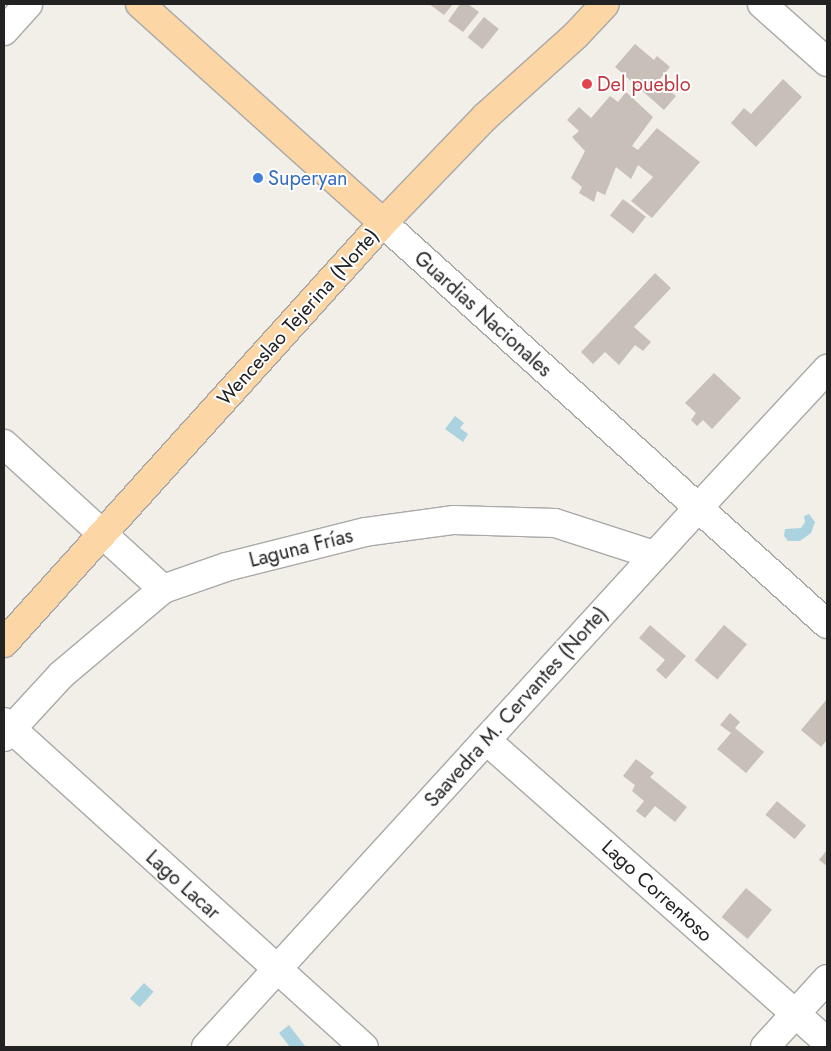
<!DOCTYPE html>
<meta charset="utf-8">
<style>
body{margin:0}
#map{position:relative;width:831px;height:1051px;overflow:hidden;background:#f2efe9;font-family:Jost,sans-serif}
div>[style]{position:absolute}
.water>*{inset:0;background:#aad3df;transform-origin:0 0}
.building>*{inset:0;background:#c7bfb8;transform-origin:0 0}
.roads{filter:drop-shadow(1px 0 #a9a9a9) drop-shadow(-1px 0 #a9a9a9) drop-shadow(0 1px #a9a9a9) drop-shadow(0 -1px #a9a9a9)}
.minor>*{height:28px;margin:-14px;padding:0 14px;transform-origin:14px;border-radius:14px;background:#fff}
.major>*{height:28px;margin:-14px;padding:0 14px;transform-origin:14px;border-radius:14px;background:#fcd6a4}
.dots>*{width:14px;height:14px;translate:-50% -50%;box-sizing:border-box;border:2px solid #fff;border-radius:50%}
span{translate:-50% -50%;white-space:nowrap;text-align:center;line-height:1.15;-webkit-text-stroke:4px #fff;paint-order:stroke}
.health-label{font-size:20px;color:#be3a42}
.left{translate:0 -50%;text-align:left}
.shop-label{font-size:20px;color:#366cbe}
.street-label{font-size:20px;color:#222}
.frame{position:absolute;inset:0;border:5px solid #222;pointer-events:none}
</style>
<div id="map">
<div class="water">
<div style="clip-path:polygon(455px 416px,464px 423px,460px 428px,468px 434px,463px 442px,445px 429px)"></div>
<div style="clip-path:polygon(809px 514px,815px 522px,811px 533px,800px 541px,788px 541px,784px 536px,785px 529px,801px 528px,805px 522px,804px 516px)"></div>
<div style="left:144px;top:983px;width:13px;height:21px;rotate:42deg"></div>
<div style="clip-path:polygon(289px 1025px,305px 1046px,304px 1047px,290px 1047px,279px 1033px)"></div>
</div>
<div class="building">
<div style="clip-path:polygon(429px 4px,453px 4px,444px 15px)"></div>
<div style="clip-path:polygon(460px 4px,468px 4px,479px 12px,463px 32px,448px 21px)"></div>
<div style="left:484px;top:17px;width:19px;height:26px;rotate:39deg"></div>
<div style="clip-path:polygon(635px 44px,654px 60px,657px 56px,670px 67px,658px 81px,676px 96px,664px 110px,615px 67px)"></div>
<div style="clip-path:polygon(783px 79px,802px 97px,756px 147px,731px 123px,744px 108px,751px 114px)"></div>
<div style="clip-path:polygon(626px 92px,653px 117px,632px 146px,638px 150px,657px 128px,700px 162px,652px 218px,631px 201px,653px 177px,638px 165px,631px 179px,616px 167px,605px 195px,597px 191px,594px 202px,579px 193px,582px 187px,571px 178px,585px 151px,572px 137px,579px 131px,567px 120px,579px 107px,591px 118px,610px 96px,618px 102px)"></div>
<div style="left:623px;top:199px;width:29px;height:21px;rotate:38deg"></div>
<div style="clip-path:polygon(655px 273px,671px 288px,634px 327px,651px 342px,643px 351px,635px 345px,619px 365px,605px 352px,593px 364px,581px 352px)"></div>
<div style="clip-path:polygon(714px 373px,741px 398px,712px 429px,703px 420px,697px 426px,691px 420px,696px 413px,685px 403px)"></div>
<div style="clip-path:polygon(650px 625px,686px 656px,666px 679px,656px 670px,665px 660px,639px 638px)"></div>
<div style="left:724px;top:625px;width:30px;height:46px;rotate:40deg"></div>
<div style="clip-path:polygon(827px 699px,827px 740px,821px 747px,801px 730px)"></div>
<div style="clip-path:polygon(730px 713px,740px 722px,735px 728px,764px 752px,746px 773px,717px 749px,731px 733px,720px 725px)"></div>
<div style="clip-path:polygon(636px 759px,654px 773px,650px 777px,687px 807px,675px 822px,655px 806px,645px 818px,636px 811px,644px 801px,632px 791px,635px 785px,623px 776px)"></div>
<div style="left:777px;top:801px;width:38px;height:18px;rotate:40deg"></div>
<div style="clip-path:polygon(827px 850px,827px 866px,819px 860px)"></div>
<div style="left:746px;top:888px;width:34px;height:38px;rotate:40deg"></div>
</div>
<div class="roads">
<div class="minor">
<div style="left:762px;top:4px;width:87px;rotate:41.7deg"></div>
<div style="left:4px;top:31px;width:36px;rotate:-48deg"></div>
<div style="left:383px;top:223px;width:598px;rotate:42.09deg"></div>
<div style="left:4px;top:444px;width:215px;rotate:42.4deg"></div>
<div style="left:4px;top:722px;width:485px;rotate:42.1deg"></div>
<div style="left:4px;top:737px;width:84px;rotate:-47.4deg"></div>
<div style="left:61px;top:675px;width:133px;rotate:-40.1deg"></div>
<div style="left:163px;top:589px;width:67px;rotate:-19.2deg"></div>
<div style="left:226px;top:567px;width:143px;rotate:-14.1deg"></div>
<div style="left:365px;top:532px;width:90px;rotate:-7.7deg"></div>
<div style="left:454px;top:520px;width:101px;rotate:1.7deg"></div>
<div style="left:555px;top:523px;width:104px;rotate:17.9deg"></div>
<div style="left:486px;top:740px;width:456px;rotate:41.5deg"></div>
<div style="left:206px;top:1047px;width:730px;rotate:-47.61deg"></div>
<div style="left:698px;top:508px;width:190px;rotate:-47.1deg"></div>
<div style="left:765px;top:1047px;width:92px;rotate:-47.6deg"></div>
</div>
<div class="major">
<div style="left:140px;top:4px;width:327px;rotate:42deg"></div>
<div style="left:4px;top:643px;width:566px;rotate:-47.94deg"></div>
<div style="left:383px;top:223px;width:147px;rotate:-46.1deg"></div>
<div style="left:485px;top:117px;width:122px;rotate:-42deg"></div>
<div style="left:576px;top:35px;width:42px;rotate:-46.9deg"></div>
</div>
</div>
<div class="dots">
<div style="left:587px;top:84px;background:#e0444e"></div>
<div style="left:258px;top:178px;background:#3f7fe0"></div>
</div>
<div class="health-label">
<span class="left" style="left:597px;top:84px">Del pueblo</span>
</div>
<div class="shop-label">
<span class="left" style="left:268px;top:178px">Superyan</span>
</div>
<div class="street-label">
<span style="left:483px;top:314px;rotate:42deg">Guardias Nacionales</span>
<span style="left:298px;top:317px;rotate:-48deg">Wenceslao Tejerina (Norte)</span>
<span style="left:301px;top:548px;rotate:-14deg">Laguna Frías</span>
<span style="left:516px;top:707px;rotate:-48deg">Saavedra M. Cervantes (Norte)</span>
<span style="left:183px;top:885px;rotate:42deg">Lago Lacar</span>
<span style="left:657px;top:891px;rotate:42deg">Lago Correntoso</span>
</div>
<div class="frame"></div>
</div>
